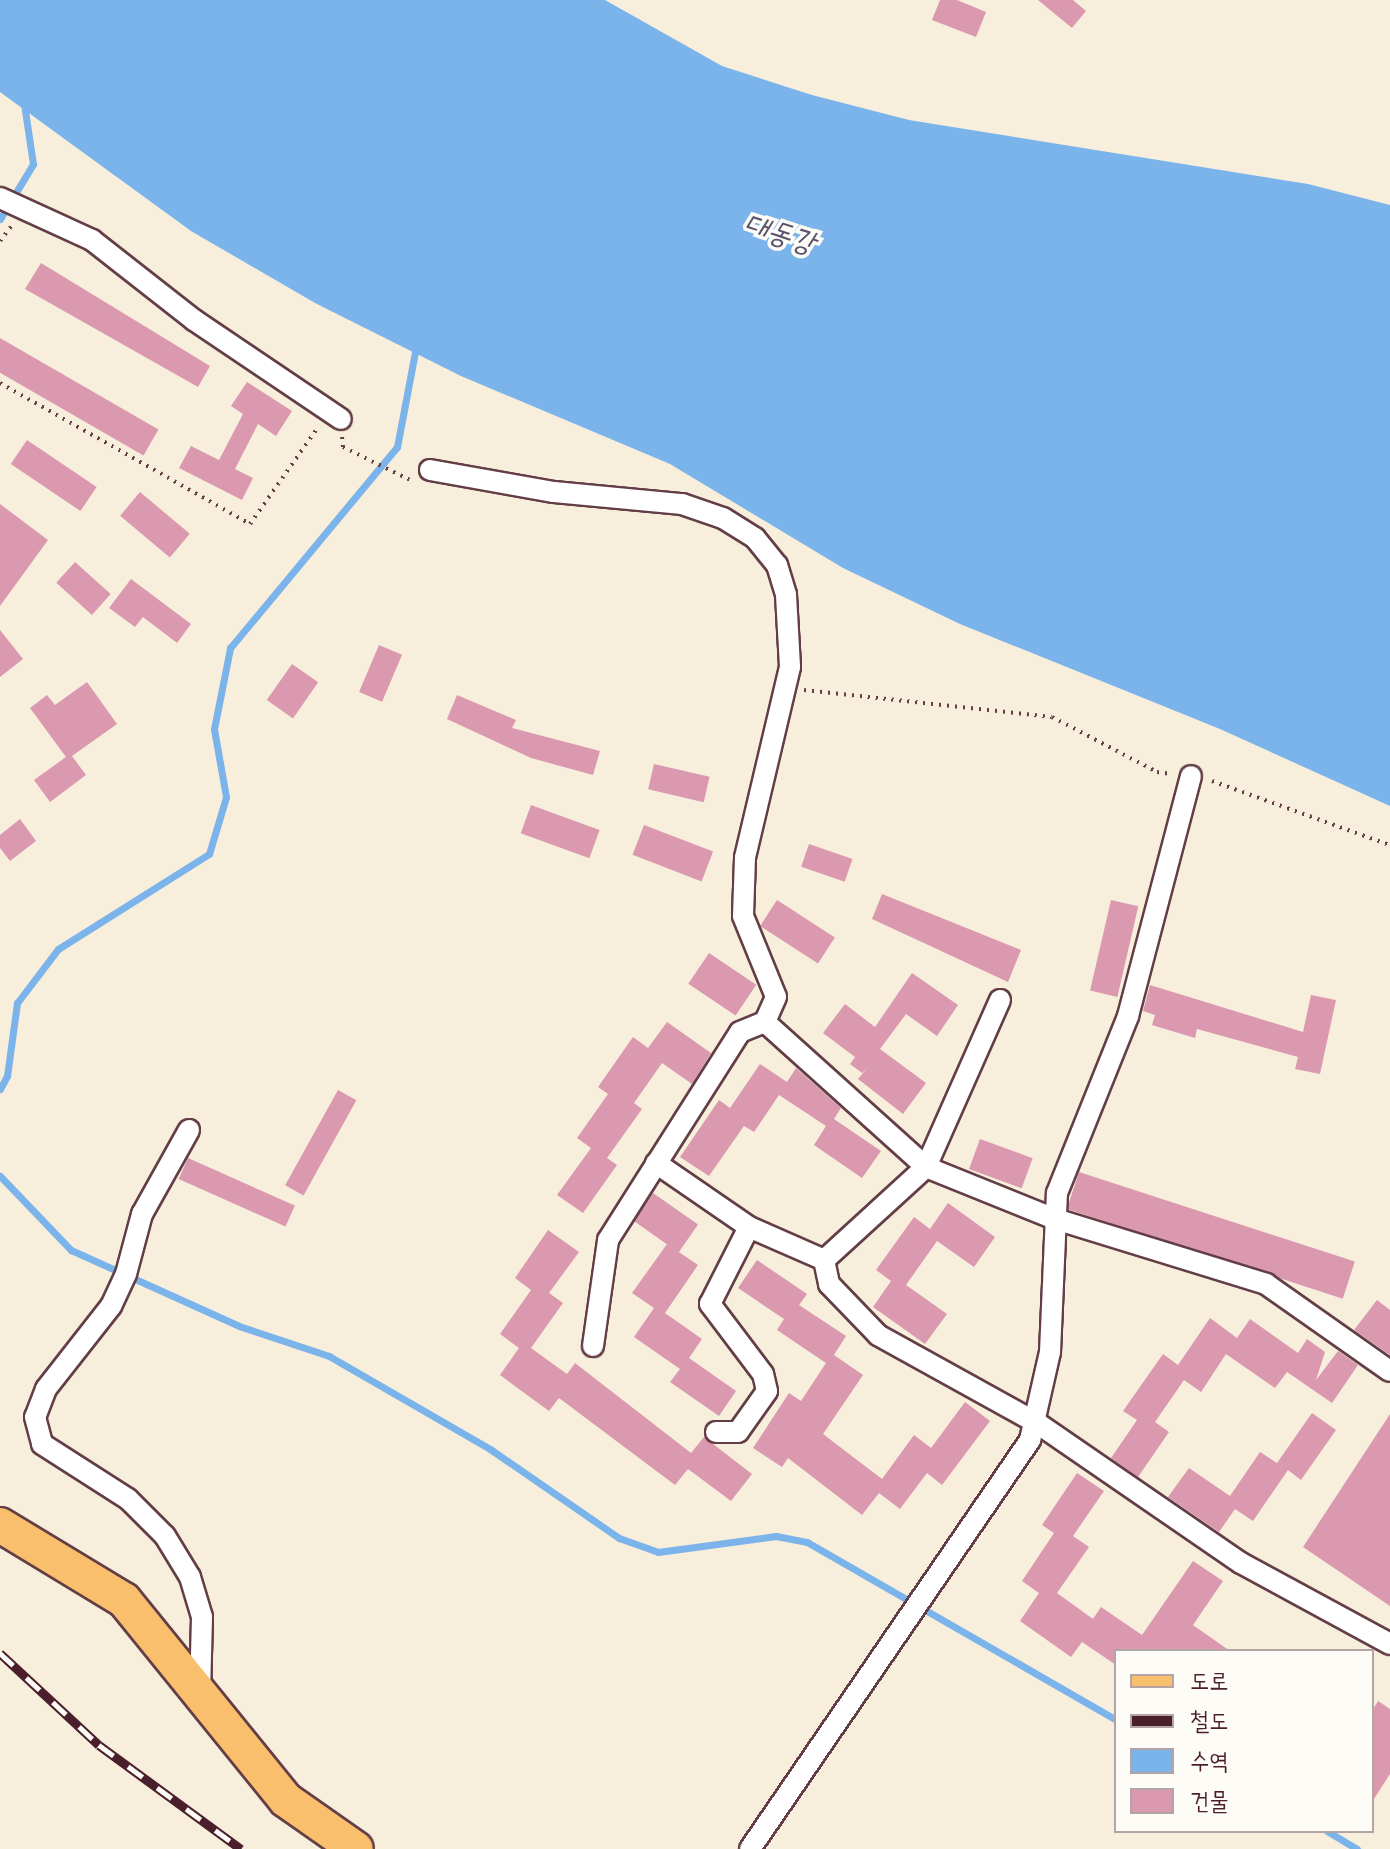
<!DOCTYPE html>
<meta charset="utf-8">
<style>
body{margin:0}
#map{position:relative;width:1390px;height:1849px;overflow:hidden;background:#f7eedc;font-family:Caveat,"Poor Story",sans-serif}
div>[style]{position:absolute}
.water>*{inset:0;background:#7bb3eb}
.stream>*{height:7px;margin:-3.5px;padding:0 3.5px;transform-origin:3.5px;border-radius:3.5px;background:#7bb3eb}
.building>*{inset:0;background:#db99b0;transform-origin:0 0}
.path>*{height:4px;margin-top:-2px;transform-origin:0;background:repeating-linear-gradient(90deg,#643e46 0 2px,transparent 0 8px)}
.roads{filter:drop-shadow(2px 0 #643e46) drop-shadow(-2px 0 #643e46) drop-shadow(0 2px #643e46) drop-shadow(0 -2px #643e46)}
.street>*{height:20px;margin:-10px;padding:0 10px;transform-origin:10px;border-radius:10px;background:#fff}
.primary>*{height:34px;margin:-17px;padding:0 17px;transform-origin:17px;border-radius:17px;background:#f9bf6d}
.rail>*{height:9px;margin-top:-4.5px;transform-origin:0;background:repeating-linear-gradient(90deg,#fdfcf7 0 18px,#4a1f2b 0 36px);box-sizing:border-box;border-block:2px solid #4a1f2b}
span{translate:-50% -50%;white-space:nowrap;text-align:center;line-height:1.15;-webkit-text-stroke:7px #fdfcf7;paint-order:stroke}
.water-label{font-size:30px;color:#5b536e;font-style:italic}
.legend{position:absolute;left:1114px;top:1649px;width:260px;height:184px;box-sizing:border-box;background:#fdfcf7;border:2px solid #b5a4a5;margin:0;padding:10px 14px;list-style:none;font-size:24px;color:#4a1f2b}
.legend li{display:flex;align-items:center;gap:16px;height:40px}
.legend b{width:40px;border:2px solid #b5a4a5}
</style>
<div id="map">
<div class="water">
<div style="clip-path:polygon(0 0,605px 0,722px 66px,812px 95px,909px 120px,1308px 184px,1390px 205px,1390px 806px,1220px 729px,960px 624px,843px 568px,670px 464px,461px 376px,315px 303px,191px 231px,0 92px)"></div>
</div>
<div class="stream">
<div style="left:0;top:219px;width:64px;rotate:-59deg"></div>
<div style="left:33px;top:164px;width:61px;rotate:-98.5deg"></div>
<div style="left:0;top:1089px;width:15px;rotate:-62deg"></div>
<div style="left:7px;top:1076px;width:74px;rotate:-82.2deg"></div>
<div style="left:17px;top:1003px;width:68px;rotate:-52.8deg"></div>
<div style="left:58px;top:949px;width:178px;rotate:-32.2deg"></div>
<div style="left:209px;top:854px;width:59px;rotate:-73.4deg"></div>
<div style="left:226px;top:797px;width:69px;rotate:-100deg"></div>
<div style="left:214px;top:729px;width:83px;rotate:-78.8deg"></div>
<div style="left:230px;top:648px;width:261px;rotate:-50.3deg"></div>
<div style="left:397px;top:447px;width:103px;rotate:-79.3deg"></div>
<div style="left:0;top:1176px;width:103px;rotate:46.2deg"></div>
<div style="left:71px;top:1250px;width:184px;rotate:24.3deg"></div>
<div style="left:239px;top:1326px;width:95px;rotate:18.4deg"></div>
<div style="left:329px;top:1356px;width:186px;rotate:30deg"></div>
<div style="left:490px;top:1449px;width:157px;rotate:34.6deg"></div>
<div style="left:619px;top:1538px;width:41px;rotate:19.7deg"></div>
<div style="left:658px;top:1552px;width:119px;rotate:-7.7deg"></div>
<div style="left:776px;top:1536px;width:32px;rotate:11deg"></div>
<div style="left:807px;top:1542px;width:357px;rotate:29.9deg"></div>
<div style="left:1327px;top:1831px;width:35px;rotate:31deg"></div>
</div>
<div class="building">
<div style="clip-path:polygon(940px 0,957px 0,986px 12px,976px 37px,932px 20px)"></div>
<div style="clip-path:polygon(1038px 0,1073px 0,1086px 11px,1072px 28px)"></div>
<div style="clip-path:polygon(41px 263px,210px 366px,198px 387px,25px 289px)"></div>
<div style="left:0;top:338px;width:183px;height:30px;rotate:30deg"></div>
<div style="clip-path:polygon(247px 382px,292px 411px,276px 436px,258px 424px,235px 469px,253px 478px,242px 500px,179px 468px,191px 446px,219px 460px,243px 414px,231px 406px)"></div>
<div style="left:27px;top:440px;width:84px;height:29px;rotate:34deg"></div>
<div style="left:140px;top:492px;width:65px;height:31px;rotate:40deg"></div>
<div style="clip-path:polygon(0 504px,48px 540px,0 606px)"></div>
<div style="left:75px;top:562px;width:48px;height:28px;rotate:42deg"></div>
<div style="clip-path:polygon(131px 579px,191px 624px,177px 643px,143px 617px,135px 627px,109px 608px)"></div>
<div style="clip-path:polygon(0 630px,23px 659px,0 677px)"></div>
<div style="left:379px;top:645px;width:25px;height:51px;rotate:23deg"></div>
<div style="left:292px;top:664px;width:32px;height:44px;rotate:35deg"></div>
<div style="clip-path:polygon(87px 682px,117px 724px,72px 756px,86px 775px,50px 802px,34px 780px,66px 757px,30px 708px,47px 695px,55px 705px)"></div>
<div style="clip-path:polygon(457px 695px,516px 720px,512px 728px,600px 751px,593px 775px,531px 758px,447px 719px)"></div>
<div style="left:654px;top:764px;width:57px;height:26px;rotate:13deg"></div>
<div style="left:531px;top:805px;width:73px;height:30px;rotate:20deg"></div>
<div style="clip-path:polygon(20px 819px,36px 841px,10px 861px,0 848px,0 835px)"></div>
<div style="left:644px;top:825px;width:74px;height:32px;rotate:21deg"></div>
<div style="left:809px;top:844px;width:46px;height:24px;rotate:19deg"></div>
<div style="clip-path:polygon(882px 894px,1021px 950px,1008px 982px,872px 919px)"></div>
<div style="left:777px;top:900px;width:69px;height:31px;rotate:33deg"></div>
<div style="left:1111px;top:900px;width:28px;height:93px;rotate:13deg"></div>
<div style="left:709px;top:953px;width:57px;height:37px;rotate:34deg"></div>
<div style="clip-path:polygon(912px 973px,958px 1005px,937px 1036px,906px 1014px,880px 1049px,926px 1083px,903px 1114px,858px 1079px,868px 1067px,862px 1073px,850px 1064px,855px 1057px,823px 1033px,845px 1004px,875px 1027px)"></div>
<div style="clip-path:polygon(1150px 985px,1303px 1032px,1311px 995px,1336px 1000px,1320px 1074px,1295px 1069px,1298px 1057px,1197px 1029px,1195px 1038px,1152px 1025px,1155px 1015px,1143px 1011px)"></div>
<div style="clip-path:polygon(667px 1022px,711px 1053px,692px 1084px,662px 1063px,634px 1103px,642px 1109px,607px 1158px,617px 1165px,583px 1213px,557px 1195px,591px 1148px,577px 1138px,608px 1094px,598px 1087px,633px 1037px,648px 1048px)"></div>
<div style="clip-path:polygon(760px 1064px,787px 1082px,796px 1068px,841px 1108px,834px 1119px,881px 1151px,862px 1178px,814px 1145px,826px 1126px,779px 1095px,754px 1132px,744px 1126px,709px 1176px,680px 1157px,719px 1100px,730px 1108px)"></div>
<div style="left:338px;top:1090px;width:21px;height:109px;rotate:29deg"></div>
<div style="left:980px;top:1139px;width:56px;height:32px;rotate:20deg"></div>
<div style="left:188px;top:1158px;width:117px;height:23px;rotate:24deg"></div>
<div style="left:1079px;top:1172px;width:290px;height:39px;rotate:18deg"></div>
<div style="left:653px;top:1193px;width:55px;height:34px;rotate:35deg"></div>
<div style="clip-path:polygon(948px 1203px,995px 1237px,974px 1267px,937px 1241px,906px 1285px,947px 1314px,925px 1344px,873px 1307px,891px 1281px,876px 1270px,914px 1217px,930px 1229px)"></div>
<div style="clip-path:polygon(548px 1230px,579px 1252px,549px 1293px,563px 1303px,531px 1348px,567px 1374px,575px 1363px,691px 1453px,704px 1437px,752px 1474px,731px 1501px,688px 1469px,675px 1485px,559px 1398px,549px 1411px,500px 1375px,519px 1348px,500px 1334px,531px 1290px,515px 1278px)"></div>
<div style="clip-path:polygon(667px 1244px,698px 1265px,665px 1313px,702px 1339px,689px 1358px,736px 1391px,719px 1416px,670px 1382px,680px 1369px,634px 1337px,654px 1308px,632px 1293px)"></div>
<div style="clip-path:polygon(757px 1260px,807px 1294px,799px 1305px,846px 1336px,834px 1355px,863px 1375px,823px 1434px,882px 1479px,914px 1435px,931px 1448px,965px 1402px,990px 1421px,942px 1485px,927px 1473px,900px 1509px,879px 1493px,862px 1515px,788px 1458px,782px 1467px,753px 1448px,789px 1393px,801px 1401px,826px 1363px,777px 1330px,784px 1319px,738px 1288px)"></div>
<div style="clip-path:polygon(1377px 1300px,1390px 1310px,1390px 1355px,1354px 1330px)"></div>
<div style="clip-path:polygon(1210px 1318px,1237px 1338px,1250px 1319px,1298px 1353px,1307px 1339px,1325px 1352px,1316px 1380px,1338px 1351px,1358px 1365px,1332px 1403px,1287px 1372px,1275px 1388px,1226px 1354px,1201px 1392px,1184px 1380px,1155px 1422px,1169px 1432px,1138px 1477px,1111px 1458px,1137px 1420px,1123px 1411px,1163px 1354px,1178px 1365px)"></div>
<div style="clip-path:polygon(1312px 1413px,1336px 1430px,1301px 1480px,1288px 1470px,1253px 1521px,1235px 1509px,1219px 1532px,1168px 1497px,1189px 1468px,1230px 1496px,1260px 1452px,1277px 1463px)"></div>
<div style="clip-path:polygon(1390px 1414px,1390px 1606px,1303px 1547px)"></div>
<div style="clip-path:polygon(1077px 1473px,1104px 1491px,1073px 1536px,1089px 1547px,1057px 1593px,1093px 1619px,1101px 1607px,1142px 1635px,1193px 1561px,1223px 1581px,1193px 1625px,1230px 1651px,1116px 1651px,1116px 1665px,1082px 1642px,1071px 1657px,1020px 1621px,1039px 1593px,1022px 1581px,1054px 1533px,1042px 1525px)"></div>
<div style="clip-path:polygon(1378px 1701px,1390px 1709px,1390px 1774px,1372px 1802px,1372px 1711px)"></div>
</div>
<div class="path">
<div style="left:0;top:241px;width:21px;rotate:-53deg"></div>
<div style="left:0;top:383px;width:287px;rotate:29.4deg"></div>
<div style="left:250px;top:524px;width:120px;rotate:-54.9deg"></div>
<div style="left:342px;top:437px;width:10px;rotate:84deg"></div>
<div style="left:343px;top:447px;width:77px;rotate:26.2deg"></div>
<div style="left:804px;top:690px;width:249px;rotate:6.2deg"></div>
<div style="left:1052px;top:717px;width:119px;rotate:27.6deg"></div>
<div style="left:1157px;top:772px;width:15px;rotate:8deg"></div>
<div style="left:1212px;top:781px;width:189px;rotate:19.8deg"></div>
</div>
<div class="roads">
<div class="street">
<div style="left:0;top:198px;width:101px;rotate:24.5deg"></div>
<div style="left:92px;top:240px;width:130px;rotate:38.1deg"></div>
<div style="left:194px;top:320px;width:177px;rotate:34deg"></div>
<div style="left:430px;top:470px;width:126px;rotate:10.1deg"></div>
<div style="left:554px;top:492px;width:129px;rotate:5.4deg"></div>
<div style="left:682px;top:504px;width:43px;rotate:18.9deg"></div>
<div style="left:723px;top:518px;width:38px;rotate:32deg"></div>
<div style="left:755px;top:538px;width:35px;rotate:51deg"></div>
<div style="left:777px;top:565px;width:31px;rotate:73deg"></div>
<div style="left:786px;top:595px;width:72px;rotate:86.8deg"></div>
<div style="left:790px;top:667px;width:196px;rotate:103.3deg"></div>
<div style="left:745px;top:858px;width:58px;rotate:92deg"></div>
<div style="left:743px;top:916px;width:87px;rotate:67.8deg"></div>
<div style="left:776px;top:997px;width:27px;rotate:114deg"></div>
<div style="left:765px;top:1022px;width:217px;rotate:42deg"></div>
<div style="left:926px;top:1167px;width:139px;rotate:22deg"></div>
<div style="left:1055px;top:1219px;width:221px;rotate:17.1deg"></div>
<div style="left:1266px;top:1284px;width:151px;rotate:35.1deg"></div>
<div style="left:1000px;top:1000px;width:183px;rotate:113.9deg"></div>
<div style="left:926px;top:1167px;width:138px;rotate:137.6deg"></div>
<div style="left:824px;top:1260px;width:25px;rotate:78deg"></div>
<div style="left:829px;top:1284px;width:71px;rotate:46.1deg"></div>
<div style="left:878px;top:1335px;width:182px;rotate:29deg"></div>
<div style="left:1037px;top:1423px;width:247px;rotate:34.5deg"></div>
<div style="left:1241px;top:1563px;width:170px;rotate:28.5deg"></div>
<div style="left:189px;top:1130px;width:96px;rotate:119.2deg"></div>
<div style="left:142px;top:1214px;width:62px;rotate:104.9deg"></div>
<div style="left:126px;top:1274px;width:35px;rotate:115deg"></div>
<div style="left:111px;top:1306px;width:105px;rotate:128.1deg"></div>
<div style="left:46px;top:1389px;width:30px;rotate:111deg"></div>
<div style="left:35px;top:1417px;width:28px;rotate:75deg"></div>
<div style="left:42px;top:1444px;width:102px;rotate:32.6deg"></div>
<div style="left:128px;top:1499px;width:52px;rotate:45deg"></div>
<div style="left:165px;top:1536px;width:48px;rotate:58.6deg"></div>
<div style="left:190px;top:1577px;width:42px;rotate:73.3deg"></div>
<div style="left:202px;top:1617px;width:75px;rotate:91.5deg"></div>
<div style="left:656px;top:1163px;width:113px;rotate:34.5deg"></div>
<div style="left:749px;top:1227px;width:82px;rotate:23.7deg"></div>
<div style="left:593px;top:1346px;width:107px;rotate:-81.9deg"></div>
<div style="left:608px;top:1240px;width:246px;rotate:-57.6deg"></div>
<div style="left:740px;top:1032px;width:27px;rotate:-22deg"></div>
<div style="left:716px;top:1432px;width:22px"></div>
<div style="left:738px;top:1432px;width:50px;rotate:-54.7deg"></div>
<div style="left:767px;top:1391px;width:17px;rotate:-103deg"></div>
<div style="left:763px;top:1374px;width:88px;rotate:-127.1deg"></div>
<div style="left:710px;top:1304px;width:86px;rotate:-63.1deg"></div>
<div style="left:750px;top:1849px;width:496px;rotate:-55.6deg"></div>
<div style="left:1030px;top:1440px;width:90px;rotate:-77.2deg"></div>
<div style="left:1050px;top:1352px;width:159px;rotate:-87.5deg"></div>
<div style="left:1057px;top:1193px;width:191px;rotate:-68.1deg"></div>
<div style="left:1128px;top:1016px;width:248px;rotate:-75.3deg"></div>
</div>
<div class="primary">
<div style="left:0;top:1525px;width:145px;rotate:31.2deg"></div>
<div style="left:124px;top:1600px;width:257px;rotate:51deg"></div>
<div style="left:286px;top:1800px;width:85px;rotate:35deg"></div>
</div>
</div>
<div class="rail">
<div style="left:0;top:1653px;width:135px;rotate:42.9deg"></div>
<div style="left:99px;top:1745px;width:176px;rotate:36.2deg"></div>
</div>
<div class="water-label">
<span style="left:780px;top:233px;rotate:18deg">대동강</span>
</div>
<ul class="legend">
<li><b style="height:10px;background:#f9bf6d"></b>도로</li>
<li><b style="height:10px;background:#4a1f2b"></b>철도</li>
<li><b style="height:22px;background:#7bb3eb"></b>수역</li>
<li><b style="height:22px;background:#db99b0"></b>건물</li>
</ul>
</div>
